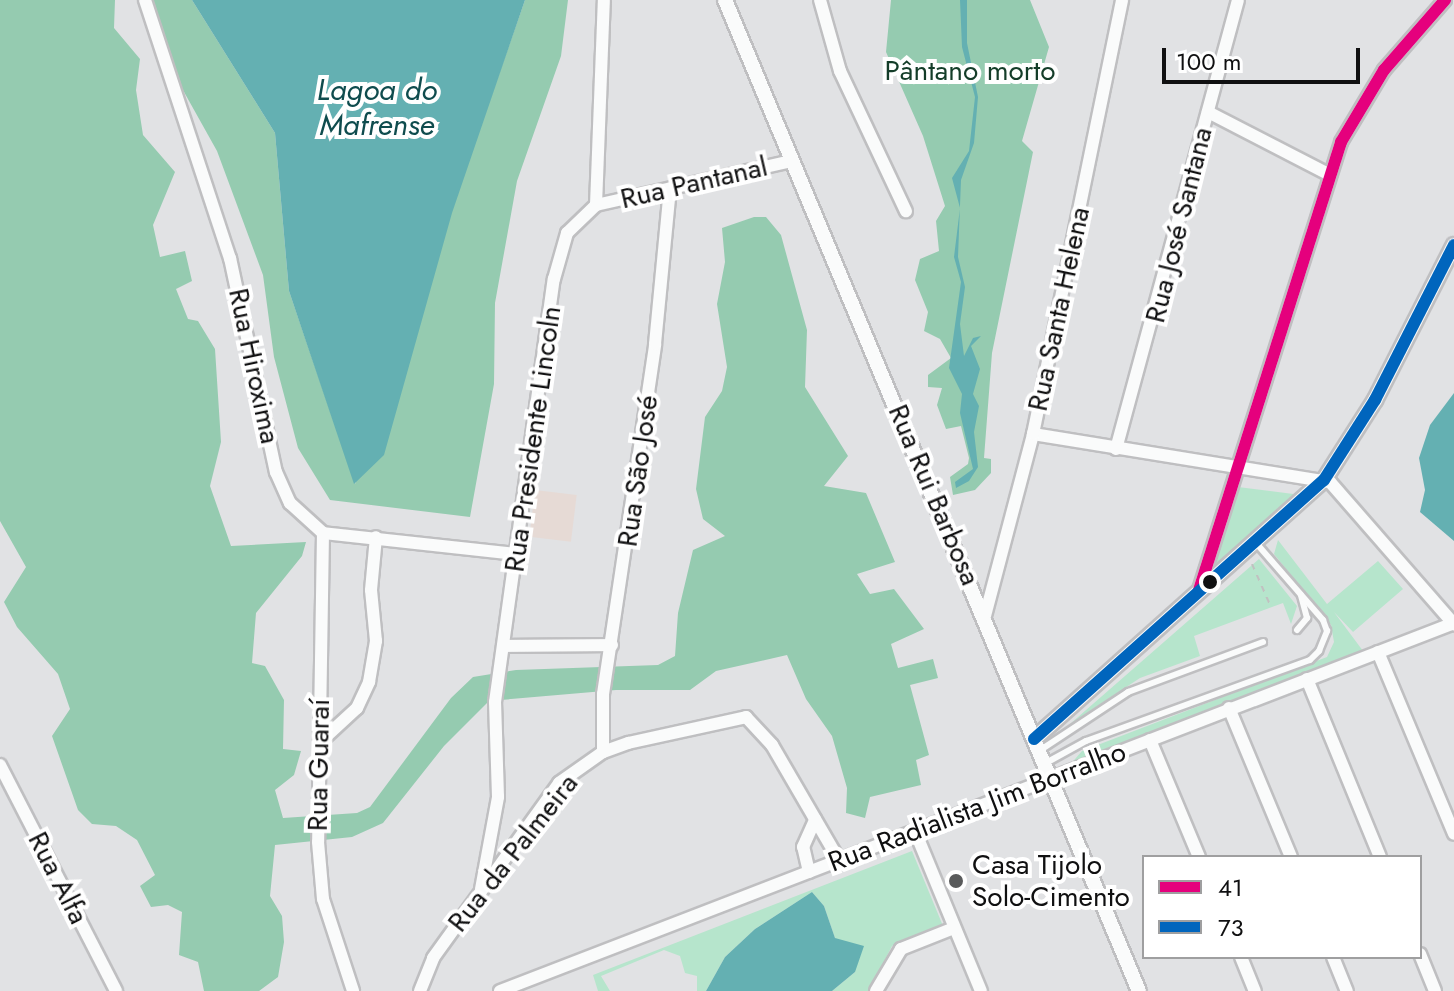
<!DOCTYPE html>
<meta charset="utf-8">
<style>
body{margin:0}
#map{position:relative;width:1454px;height:991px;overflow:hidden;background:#e1e2e4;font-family:Jost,sans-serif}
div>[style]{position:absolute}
.education>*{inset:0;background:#e6dad5;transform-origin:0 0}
.green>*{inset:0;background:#b6e5cc}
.forest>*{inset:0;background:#95cbb0}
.water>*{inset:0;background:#64b0b2}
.path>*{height:2px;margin-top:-1px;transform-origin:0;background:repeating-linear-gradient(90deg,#c1c1c1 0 6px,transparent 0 12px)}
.roads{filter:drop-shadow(2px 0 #bfbfc1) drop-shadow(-2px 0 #bfbfc1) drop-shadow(0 2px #bfbfc1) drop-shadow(0 -2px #bfbfc1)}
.service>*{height:6px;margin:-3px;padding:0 3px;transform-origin:3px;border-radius:3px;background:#fafbfb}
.minor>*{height:12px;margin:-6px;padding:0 6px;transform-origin:6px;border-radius:6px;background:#fafbfb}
.tertiary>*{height:14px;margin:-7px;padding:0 7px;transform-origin:7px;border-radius:7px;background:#fafbfb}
.bus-1>*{height:12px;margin:-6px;padding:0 6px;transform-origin:6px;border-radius:6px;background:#e5007d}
.bus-2>*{height:12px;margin:-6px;padding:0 6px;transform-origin:6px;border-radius:6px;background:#0065bd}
.dots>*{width:22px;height:22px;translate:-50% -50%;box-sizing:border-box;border:4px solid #fff;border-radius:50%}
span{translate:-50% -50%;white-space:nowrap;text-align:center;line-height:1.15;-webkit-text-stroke:8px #fff;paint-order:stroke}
.park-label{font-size:28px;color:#143d29}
.street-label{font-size:28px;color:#101011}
.poi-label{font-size:28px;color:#101011}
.left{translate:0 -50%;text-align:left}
.water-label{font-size:30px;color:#0f4c4e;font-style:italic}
.legend{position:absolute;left:1142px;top:855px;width:280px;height:104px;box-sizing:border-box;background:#fff;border:2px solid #9f9fa0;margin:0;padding:10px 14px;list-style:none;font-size:24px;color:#101011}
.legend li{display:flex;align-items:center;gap:16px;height:40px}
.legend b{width:40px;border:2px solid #9f9fa0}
.scale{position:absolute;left:1162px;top:48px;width:198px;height:36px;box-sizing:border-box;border:4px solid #101011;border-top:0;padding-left:10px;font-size:24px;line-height:28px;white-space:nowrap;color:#101011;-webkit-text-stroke:6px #fff;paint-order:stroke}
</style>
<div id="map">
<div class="education">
<div style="left:535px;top:490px;width:42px;height:47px;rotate:7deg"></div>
</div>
<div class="green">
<div style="clip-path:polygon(1238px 487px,1301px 495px,1214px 567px)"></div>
<div style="clip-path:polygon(1278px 540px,1327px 604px,1378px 561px,1403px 589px,1353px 632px,1334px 612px,1366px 655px,1069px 766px,1082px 751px,1327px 657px,1334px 642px,1331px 625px,1274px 554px)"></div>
<div style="clip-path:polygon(1259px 559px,1297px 606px,1291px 624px,1283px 603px,1194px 636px,1200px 656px,1140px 678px,1070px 724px)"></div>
<div style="clip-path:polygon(912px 851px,943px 926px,892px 946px,869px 991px,832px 991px,855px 972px,835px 938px,824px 906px,812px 892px,755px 929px,725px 957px,706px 991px,697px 991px,697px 976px,685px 973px,680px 956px,664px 950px,601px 976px,610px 991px,598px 991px,593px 975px)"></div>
</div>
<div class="forest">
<div style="clip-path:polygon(0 0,115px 0,114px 28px,140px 59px,136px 90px,143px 135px,175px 172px,153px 225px,160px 257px,185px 251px,192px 281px,176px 289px,188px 319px,198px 321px,215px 349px,221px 442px,210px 486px,231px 546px,306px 542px,302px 556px,256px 613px,252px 663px,265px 666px,284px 700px,283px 749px,301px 751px,294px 775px,275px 790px,283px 818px,357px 813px,370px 807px,451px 698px,473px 677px,516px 670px,658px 665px,675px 656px,678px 613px,693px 550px,725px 536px,703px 519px,696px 489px,705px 417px,722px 391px,727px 367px,717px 304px,725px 262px,722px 228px,754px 217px,766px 217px,781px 235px,807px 330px,805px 387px,848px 456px,824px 486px,866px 493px,895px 562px,857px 574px,870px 594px,894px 589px,924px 629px,891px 644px,898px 668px,933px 659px,938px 678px,910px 685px,929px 755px,916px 760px,921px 785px,870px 797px,865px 818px,846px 813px,847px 788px,832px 736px,806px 699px,787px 655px,716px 671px,690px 690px,616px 690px,489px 701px,444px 746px,383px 823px,352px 837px,275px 845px,270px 896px,282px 916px,284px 942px,278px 977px,259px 991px,204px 991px,198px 962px,179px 955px,182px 912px,168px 905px,151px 907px,140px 886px,155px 875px,137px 840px,116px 826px,92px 824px,78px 810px,52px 736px,70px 709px,58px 674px,17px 627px,4px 602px,26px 567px,0 521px)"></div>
<div style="clip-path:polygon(151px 0,192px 0,275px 133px,289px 291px,355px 484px,525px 0,568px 0,561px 56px,517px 181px,495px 303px,494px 384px,470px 517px,330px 500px,298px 448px,274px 357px,263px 275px,217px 151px,179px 83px)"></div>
<div style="clip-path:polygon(891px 0,1030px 0,1049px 47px,1022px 141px,1033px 152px,992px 353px,984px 458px,991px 459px,991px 473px,975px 490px,953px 495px,950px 477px,968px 464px,969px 458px,961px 426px,946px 429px,937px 405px,942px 388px,928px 387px,928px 375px,951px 358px,940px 339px,924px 331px,928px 312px,915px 280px,920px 259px,939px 251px,936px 221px,945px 206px,923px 136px,886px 52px)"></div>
</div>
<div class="water">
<div style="clip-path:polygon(192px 0,525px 0,452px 213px,384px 455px,354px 484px,289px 291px,275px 133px)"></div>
<div style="clip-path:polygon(960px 0,967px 0,967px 43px,978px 97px,974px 143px,961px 180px,958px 257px,965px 287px,960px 324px,964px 356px,973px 338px,981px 336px,971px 346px,980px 369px,973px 394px,979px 406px,974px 432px,978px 467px,969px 481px,956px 488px,955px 482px,973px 469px,960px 413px,962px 394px,949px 368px,961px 282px,954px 257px,960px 208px,952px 178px,969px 151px,975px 97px,962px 47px)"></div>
<div style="clip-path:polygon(1454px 393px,1454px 541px,1420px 512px,1425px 490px,1419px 458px,1430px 425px)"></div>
<div style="clip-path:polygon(812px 892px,824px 906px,835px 938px,864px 946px,855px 972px,832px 991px,706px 991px,725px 957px,755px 929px)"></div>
</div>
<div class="path">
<div style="left:1252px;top:564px;width:47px;rotate:66.2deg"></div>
</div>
<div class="roads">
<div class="service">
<div style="left:1297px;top:630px;width:16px;rotate:-50deg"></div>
<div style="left:1307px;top:618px;width:24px;rotate:-105deg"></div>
<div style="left:1039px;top:751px;width:107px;rotate:-33.5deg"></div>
<div style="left:1128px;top:692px;width:144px;rotate:-20.3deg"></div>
<div style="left:1044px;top:764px;width:48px;rotate:-28.7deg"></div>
<div style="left:1086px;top:741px;width:238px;rotate:-19.9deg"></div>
<div style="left:1310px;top:660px;width:13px;rotate:-45deg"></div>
<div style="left:1319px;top:651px;width:22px;rotate:-68deg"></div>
<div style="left:1327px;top:631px;width:12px;rotate:-110deg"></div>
<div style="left:1323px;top:620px;width:102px;rotate:-131deg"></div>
</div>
<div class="minor">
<div style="left:145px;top:0;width:272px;rotate:71.8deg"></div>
<div style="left:230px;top:258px;width:219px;rotate:77.9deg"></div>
<div style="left:276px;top:472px;width:34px;rotate:66deg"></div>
<div style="left:290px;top:503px;width:45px;rotate:42.3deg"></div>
<div style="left:323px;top:533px;width:195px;rotate:6.2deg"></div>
<div style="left:820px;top:0;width:74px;rotate:74.3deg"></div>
<div style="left:840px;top:71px;width:155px;rotate:64.8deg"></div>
<div style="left:1208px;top:112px;width:135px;rotate:27.3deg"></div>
<div style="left:596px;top:205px;width:205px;rotate:-87.8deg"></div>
<div style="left:1033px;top:434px;width:301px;rotate:9.2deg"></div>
<div style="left:1330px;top:482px;width:189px;rotate:48.9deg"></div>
<div style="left:1116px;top:449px;width:465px;rotate:-74.8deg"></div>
<div style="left:323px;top:533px;width:309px;rotate:90.9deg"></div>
<div style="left:318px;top:842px;width:57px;rotate:85deg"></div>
<div style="left:323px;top:899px;width:97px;rotate:71.9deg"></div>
<div style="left:1199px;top:590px;width:470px;rotate:-72.4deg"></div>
<div style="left:1341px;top:142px;width:84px;rotate:-59.2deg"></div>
<div style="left:1384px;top:70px;width:93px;rotate:-48.9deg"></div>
<div style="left:985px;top:616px;width:188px;rotate:-75.2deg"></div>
<div style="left:1033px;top:434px;width:443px;rotate:-78.4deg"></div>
<div style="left:503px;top:646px;width:109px;rotate:-0.5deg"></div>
<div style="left:1378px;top:652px;width:197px;rotate:67.3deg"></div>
<div style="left:1307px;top:679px;width:192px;rotate:67.7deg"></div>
<div style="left:1229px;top:708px;width:161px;rotate:67.4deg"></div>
<div style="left:1150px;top:740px;width:127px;rotate:67.3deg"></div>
<div style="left:320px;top:742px;width:50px;rotate:-42.6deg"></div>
<div style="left:357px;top:708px;width:29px;rotate:-65deg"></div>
<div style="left:369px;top:682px;width:42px;rotate:-80.3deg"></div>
<div style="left:376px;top:641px;width:51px;rotate:-95.6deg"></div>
<div style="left:371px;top:590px;width:53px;rotate:-84.6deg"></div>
<div style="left:603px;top:752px;width:58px;rotate:-90deg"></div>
<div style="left:603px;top:694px;width:354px;rotate:-81.5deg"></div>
<div style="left:655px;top:344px;width:156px;rotate:-84.5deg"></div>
<div style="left:0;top:765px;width:254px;rotate:62.8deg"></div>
<div style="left:915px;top:831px;width:173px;rotate:67.6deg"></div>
<div style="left:809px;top:872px;width:26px;rotate:-103deg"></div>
<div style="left:803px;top:847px;width:30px;rotate:-66deg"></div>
<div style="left:481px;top:889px;width:94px;rotate:-79.5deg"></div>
<div style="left:498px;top:797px;width:95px;rotate:-91.8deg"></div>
<div style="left:495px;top:702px;width:427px;rotate:-82.1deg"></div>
<div style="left:554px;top:279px;width:48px;rotate:-74.2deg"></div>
<div style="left:567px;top:233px;width:40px;rotate:-44deg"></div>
<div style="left:596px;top:205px;width:201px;rotate:-12.7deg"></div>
<div style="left:1420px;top:954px;width:40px;rotate:68deg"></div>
<div style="left:1241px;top:957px;width:37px;rotate:68deg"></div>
<div style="left:1333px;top:957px;width:37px;rotate:68deg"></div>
<div style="left:420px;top:991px;width:35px;rotate:-68deg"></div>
<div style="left:433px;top:958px;width:216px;rotate:-54.2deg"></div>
<div style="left:559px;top:783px;width:54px;rotate:-35.2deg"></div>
<div style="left:603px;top:752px;width:27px;rotate:-20deg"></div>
<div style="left:628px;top:743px;width:121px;rotate:-12.4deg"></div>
<div style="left:746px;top:717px;width:38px;rotate:47deg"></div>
<div style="left:772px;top:745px;width:133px;rotate:59.8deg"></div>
<div style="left:500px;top:991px;width:1023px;rotate:-21.09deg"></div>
<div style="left:876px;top:991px;width:49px;rotate:-59.2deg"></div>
<div style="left:901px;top:949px;width:57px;rotate:-21.6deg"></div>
</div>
<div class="tertiary">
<div style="left:725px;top:0;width:1074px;rotate:67.33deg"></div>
<div style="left:1034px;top:739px;width:389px;rotate:-41.8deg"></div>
<div style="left:1324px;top:480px;width:95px;rotate:-57.5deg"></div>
<div style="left:1375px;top:400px;width:174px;rotate:-63deg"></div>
</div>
</div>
<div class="bus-1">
<div style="left:1199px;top:590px;width:470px;rotate:-72.4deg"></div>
<div style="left:1341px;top:142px;width:84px;rotate:-59.2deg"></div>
<div style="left:1384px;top:70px;width:93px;rotate:-48.9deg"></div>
</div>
<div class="bus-2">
<div style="left:1034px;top:739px;width:389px;rotate:-41.8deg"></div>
<div style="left:1324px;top:480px;width:95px;rotate:-57.5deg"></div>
<div style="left:1375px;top:400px;width:174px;rotate:-63deg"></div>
</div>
<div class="dots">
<div style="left:1210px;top:582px;background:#101011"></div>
<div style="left:956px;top:881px;background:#595a5b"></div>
</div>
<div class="park-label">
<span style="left:970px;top:71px">Pântano morto</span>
</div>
<div class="street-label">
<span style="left:694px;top:183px;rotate:-13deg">Rua Pantanal</span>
<span style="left:1179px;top:225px;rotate:-76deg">Rua José Santana</span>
<span style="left:1059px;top:309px;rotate:-78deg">Rua Santa Helena</span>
<span style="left:254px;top:366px;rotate:78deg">Rua Hiroxima</span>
<span style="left:533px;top:439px;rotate:-82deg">Rua Presidente Lincoln</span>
<span style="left:638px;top:471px;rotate:-82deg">Rua São José</span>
<span style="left:934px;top:495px;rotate:67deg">Rua Rui Barbosa</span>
<span style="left:319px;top:765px;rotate:-89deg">Rua Guaraí</span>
<span style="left:977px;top:807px;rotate:-21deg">Rua Radialista Jim Borralho</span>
<span style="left:513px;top:853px;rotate:-52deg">Rua da Palmeira</span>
<span style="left:58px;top:878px;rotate:63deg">Rua Alfa</span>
</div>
<div class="poi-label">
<span class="left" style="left:972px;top:881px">Casa Tijolo<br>Solo-Cimento</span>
</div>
<div class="water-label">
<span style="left:377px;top:107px">Lagoa do<br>Mafrense</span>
</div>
<ul class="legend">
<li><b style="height:10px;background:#e5007d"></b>41</li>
<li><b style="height:10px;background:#0065bd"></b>73</li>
</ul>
<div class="scale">100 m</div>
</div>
